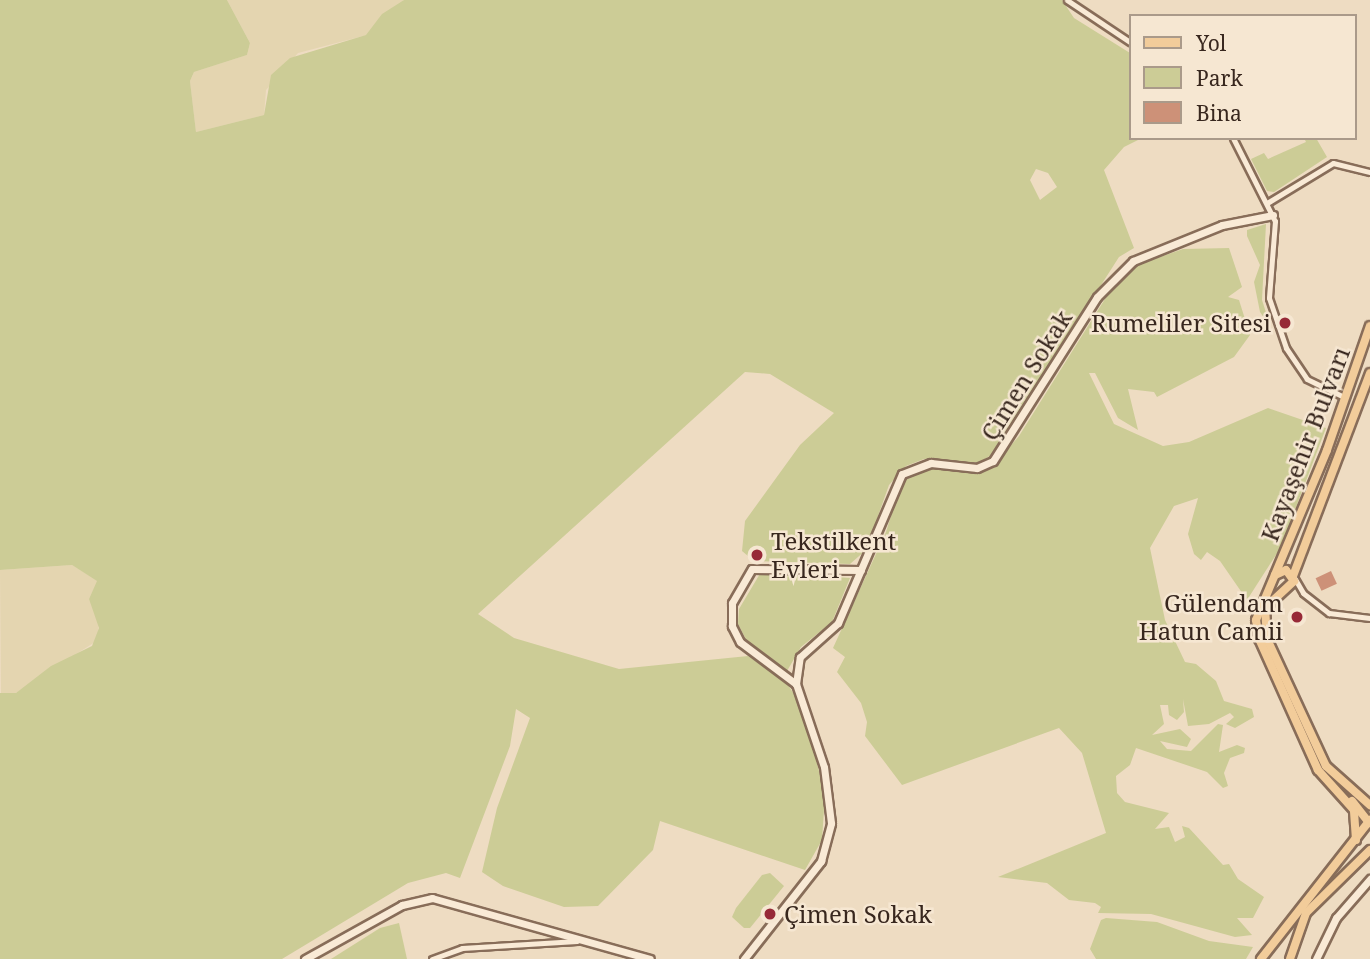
<!DOCTYPE html>
<meta charset="utf-8">
<style>
body{margin:0}
#map{position:relative;width:1370px;height:959px;overflow:hidden;background:#eedcc2;font-family:"Noto Serif",serif}
div>[style]{position:absolute}
.farmland>*{inset:0;background:#e4d5b0}
.green>*{inset:0;background:#cccc96}
.building>*{inset:0;background:#cd9178;transform-origin:0 0}
.roads{filter:drop-shadow(2px 0 #886d59) drop-shadow(-2px 0 #886d59) drop-shadow(0 2px #886d59) drop-shadow(0 -2px #886d59)}
.street>*{height:5px;margin:-2.5px;padding:0 2.5px;transform-origin:2.5px;border-radius:2.5px;background:#f9ead6}
.secondary>*{height:7px;margin:-3.5px;padding:0 3.5px;transform-origin:3.5px;border-radius:3.5px;background:#f9ead6}
.primary>*{height:8px;margin:-4px;padding:0 4px;transform-origin:4px;border-radius:4px;background:#f2cc9a}
.dots>*{width:19px;height:19px;translate:-50% -50%;box-sizing:border-box;border:4px solid #f6e7d2;border-radius:50%}
span{translate:-50% -50%;white-space:nowrap;text-align:center;line-height:1.15;-webkit-text-stroke:5px #f6e7d2;paint-order:stroke}
.poi-label{font-size:24px;color:#38271e}
.right{translate:-100% -50%;text-align:right}
.left{translate:0 -50%;text-align:left}
.street-label{font-size:24px;color:#38271e}
.legend{position:absolute;left:1129px;top:14px;width:228px;height:126px;box-sizing:border-box;background:#f6e7d2;border:2px solid #aa9a8a;margin:0;padding:9px 12px;list-style:none;font-size:21px;color:#38271e}
.legend li{display:flex;align-items:center;gap:14px;height:35px}
.legend b{width:35px;border:2px solid #aa9a8a}
</style>
<div id="map">
<div class="farmland">
<div style="clip-path:polygon(227px 0,404px 0,367px 35px,298px 53px,266px 90px,264px 115px,196px 132px,190px 81px,194px 72px,247px 55px,250px 43px)"></div>
<div style="clip-path:polygon(72px 565px,98px 581px,89px 599px,99px 617px,98px 640px,16px 693px,1px 695px,0 570px)"></div>
</div>
<div class="green">
<div style="clip-path:polygon(evenodd,0 0,227px 0,250px 43px,247px 55px,194px 72px,190px 81px,196px 132px,264px 115px,271px 75px,290px 58px,366px 35px,382px 14px,404px 0,1062px 0,1074px 18px,1130px 53px,1130px 138px,1142px 138px,1124px 147px,1104px 170px,1134px 248px,1119px 257px,993px 454px,978px 463px,924px 459px,906px 466px,889px 485px,866px 550px,850px 564px,754px 561px,742px 551px,745px 521px,800px 445px,834px 413px,770px 374px,745px 372px,478px 614px,514px 638px,619px 669px,748px 656px,786px 682px,802px 706px,825px 794px,822px 840px,805px 870px,660px 821px,653px 850px,598px 906px,564px 907px,503px 886px,482px 872px,497px 808px,530px 718px,516px 709px,510px 746px,460px 878px,446px 873px,408px 883px,282px 959px,0 959px,0 693px,16px 693px,51px 666px,92px 646px,99px 628px,89px 599px,97px 581px,72px 565px,0 570px,0 0,1036px 169px,1048px 173px,1057px 187px,1040px 200px,1030px 180px,1036px 169px)"></div>
<div style="clip-path:polygon(1304px 138px,1316px 138px,1327px 157px,1274px 192px,1267px 191px,1251px 159px,1264px 153px,1268px 159px,1306px 142px)"></div>
<div style="clip-path:polygon(1266px 224px,1262px 300px,1271px 328px,1260px 312px,1254px 282px,1260px 265px,1247px 236px,1247px 230px)"></div>
<div style="clip-path:polygon(1229px 248px,1242px 287px,1228px 297px,1239px 300px,1250px 335px,1234px 357px,1157px 397px,1154px 392px,1128px 389px,1138px 430px,1118px 418px,1095px 373px,1089px 373px,1114px 424px,1163px 446px,1189px 442px,1268px 408px,1326px 428px,1281px 547px,1247px 600px,1220px 561px,1207px 552px,1201px 560px,1194px 554px,1188px 534px,1198px 498px,1174px 506px,1150px 548px,1165px 620px,1185px 662px,1196px 664px,1216px 681px,1224px 701px,1252px 709px,1254px 717px,1235px 728px,1226px 724px,1234px 717px,1230px 713px,1209px 724px,1188px 726px,1183px 699px,1184px 712px,1177px 720px,1169px 715px,1168px 705px,1160px 705px,1164px 724px,1152px 735px,1180px 729px,1191px 739px,1187px 747px,1160px 741px,1167px 749px,1191px 751px,1218px 724px,1223px 725px,1219px 752px,1237px 745px,1245px 748px,1244px 753px,1230px 758px,1224px 773px,1228px 786px,1223px 788px,1207px 772px,1136px 748px,1130px 765px,1116px 776px,1117px 793px,1125px 802px,1169px 813px,1155px 829px,1169px 827px,1175px 842px,1185px 837px,1182px 826px,1189px 828px,1223px 865px,1229px 864px,1238px 879px,1264px 897px,1253px 918px,1237px 918px,1252px 935px,1235px 937px,1151px 914px,1098px 913px,1101px 907px,1095px 903px,1069px 900px,1047px 883px,998px 877px,1106px 833px,1082px 753px,1059px 728px,902px 785px,865px 736px,867px 722px,861px 703px,837px 672px,845px 657px,833px 648px,886px 532px,902px 480px,931px 467px,990px 469px,1019px 436px,1115px 283px,1137px 265px,1183px 249px)"></div>
<div style="clip-path:polygon(761px 572px,850px 578px,832px 622px,801px 647px,787px 671px,750px 647px,738px 624px,739px 609px)"></div>
<div style="clip-path:polygon(770px 873px,784px 886px,750px 928px,744px 928px,732px 917px,736px 908px,762px 875px)"></div>
<div style="clip-path:polygon(1106px 918px,1157px 922px,1209px 941px,1253px 947px,1246px 959px,1096px 959px,1090px 949px,1101px 920px)"></div>
<div style="clip-path:polygon(399px 923px,407px 959px,331px 959px,380px 928px)"></div>
</div>
<div class="building">
<div style="left:1331px;top:571px;width:14px;height:17px;rotate:65deg"></div>
</div>
<div class="roads">
<div class="street">
<div style="left:1067px;top:0;width:76px;rotate:33.7deg"></div>
<div style="left:1233px;top:138px;width:93px;rotate:63.2deg"></div>
<div style="left:1275px;top:221px;width:77px;rotate:94.5deg"></div>
<div style="left:1269px;top:298px;width:53px;rotate:71.2deg"></div>
<div style="left:1286px;top:348px;width:37px;rotate:56deg"></div>
<div style="left:1307px;top:379px;width:41px;rotate:25.9deg"></div>
<div style="left:1267px;top:203px;width:77px;rotate:-31.2deg"></div>
<div style="left:1333px;top:163px;width:38px;rotate:14deg"></div>
<div style="left:1295px;top:579px;width:16px;rotate:60deg"></div>
<div style="left:1303px;top:593px;width:33px;rotate:38deg"></div>
<div style="left:1329px;top:613px;width:41px;rotate:7deg"></div>
<div style="left:432px;top:959px;width:32px;rotate:-20deg"></div>
<div style="left:462px;top:948px;width:115px;rotate:-3.5deg"></div>
</div>
<div class="secondary">
<div style="left:796px;top:684px;width:27px;rotate:-82deg"></div>
<div style="left:800px;top:657px;width:51px;rotate:-41.8deg"></div>
<div style="left:838px;top:623px;width:162px;rotate:-66.8deg"></div>
<div style="left:902px;top:474px;width:31px;rotate:-21deg"></div>
<div style="left:931px;top:463px;width:46px;rotate:6.2deg"></div>
<div style="left:977px;top:468px;width:17px;rotate:-24deg"></div>
<div style="left:993px;top:461px;width:194px;rotate:-57.6deg"></div>
<div style="left:1097px;top:297px;width:51px;rotate:-45deg"></div>
<div style="left:1133px;top:261px;width:96px;rotate:-22deg"></div>
<div style="left:1222px;top:225px;width:52px;rotate:-11.1deg"></div>
<div style="left:305px;top:959px;width:111px;rotate:-29.1deg"></div>
<div style="left:402px;top:905px;width:31px;rotate:-13deg"></div>
<div style="left:432px;top:898px;width:226px;rotate:15.6deg"></div>
<div style="left:744px;top:959px;width:125px;rotate:-51.8deg"></div>
<div style="left:821px;top:861px;width:39px;rotate:-75deg"></div>
<div style="left:831px;top:823px;width:56px;rotate:-97.1deg"></div>
<div style="left:824px;top:767px;width:88px;rotate:-108.6deg"></div>
<div style="left:796px;top:684px;width:70px;rotate:-143.1deg"></div>
<div style="left:740px;top:642px;width:18px;rotate:-117deg"></div>
<div style="left:732px;top:626px;width:23px;rotate:-90deg"></div>
<div style="left:732px;top:603px;width:39px;rotate:-60deg"></div>
<div style="left:752px;top:569px;width:109px;rotate:0.5deg"></div>
<div style="left:1316px;top:959px;width:46px;rotate:-64deg"></div>
<div style="left:1336px;top:918px;width:52px;rotate:-48.9deg"></div>
</div>
<div class="primary">
<div style="left:1275px;top:575px;width:12px;rotate:-24deg"></div>
<div style="left:1286px;top:570px;width:14px;rotate:54deg"></div>
<div style="left:1294px;top:581px;width:40px;rotate:137deg"></div>
<div style="left:1265px;top:608px;width:31px;rotate:86deg"></div>
<div style="left:1267px;top:639px;width:140px;rotate:65.1deg"></div>
<div style="left:1326px;top:766px;width:59px;rotate:41.6deg"></div>
<div style="left:1293px;top:576px;width:217px;rotate:-69.2deg"></div>
<div style="left:1352px;top:801px;width:28px;rotate:52deg"></div>
<div style="left:1356px;top:840px;width:30px;rotate:-94deg"></div>
<div style="left:1354px;top:810px;width:54px;rotate:-132deg"></div>
<div style="left:1318px;top:770px;width:144px;rotate:-114.2deg"></div>
<div style="left:1259px;top:639px;width:19px;rotate:-99deg"></div>
<div style="left:1256px;top:620px;width:184px;rotate:-67.3deg"></div>
<div style="left:1327px;top:450px;width:131px;rotate:-70.9deg"></div>
<div style="left:1261px;top:959px;width:177px;rotate:-51.9deg"></div>
<div style="left:1290px;top:959px;width:49px;rotate:-70.8deg"></div>
<div style="left:1306px;top:913px;width:90px;rotate:-44.5deg"></div>
</div>
</div>
<div class="dots">
<div style="left:1285px;top:323px;background:#972937"></div>
<div style="left:757px;top:555px;background:#972937"></div>
<div style="left:1297px;top:617px;background:#972937"></div>
<div style="left:770px;top:914px;background:#972937"></div>
</div>
<div class="poi-label">
<span class="right" style="left:1271px;top:323px">Rumeliler Sitesi</span>
<span class="left" style="left:771px;top:555px">Tekstilkent<br>Evleri</span>
<span class="right" style="left:1283px;top:617px">Gülendam<br>Hatun Camii</span>
<span class="left" style="left:784px;top:914px">Çimen Sokak</span>
</div>
<div class="street-label">
<span style="left:1026px;top:375px;rotate:-58deg">Çimen Sokak</span>
<span style="left:1305px;top:444px;rotate:-69deg">Kayaşehir Bulvarı</span>
</div>
<ul class="legend">
<li><b style="height:9px;background:#f2cc9a"></b>Yol</li>
<li><b style="height:19px;background:#cccc96"></b>Park</li>
<li><b style="height:19px;background:#cd9178"></b>Bina</li>
</ul>
</div>
